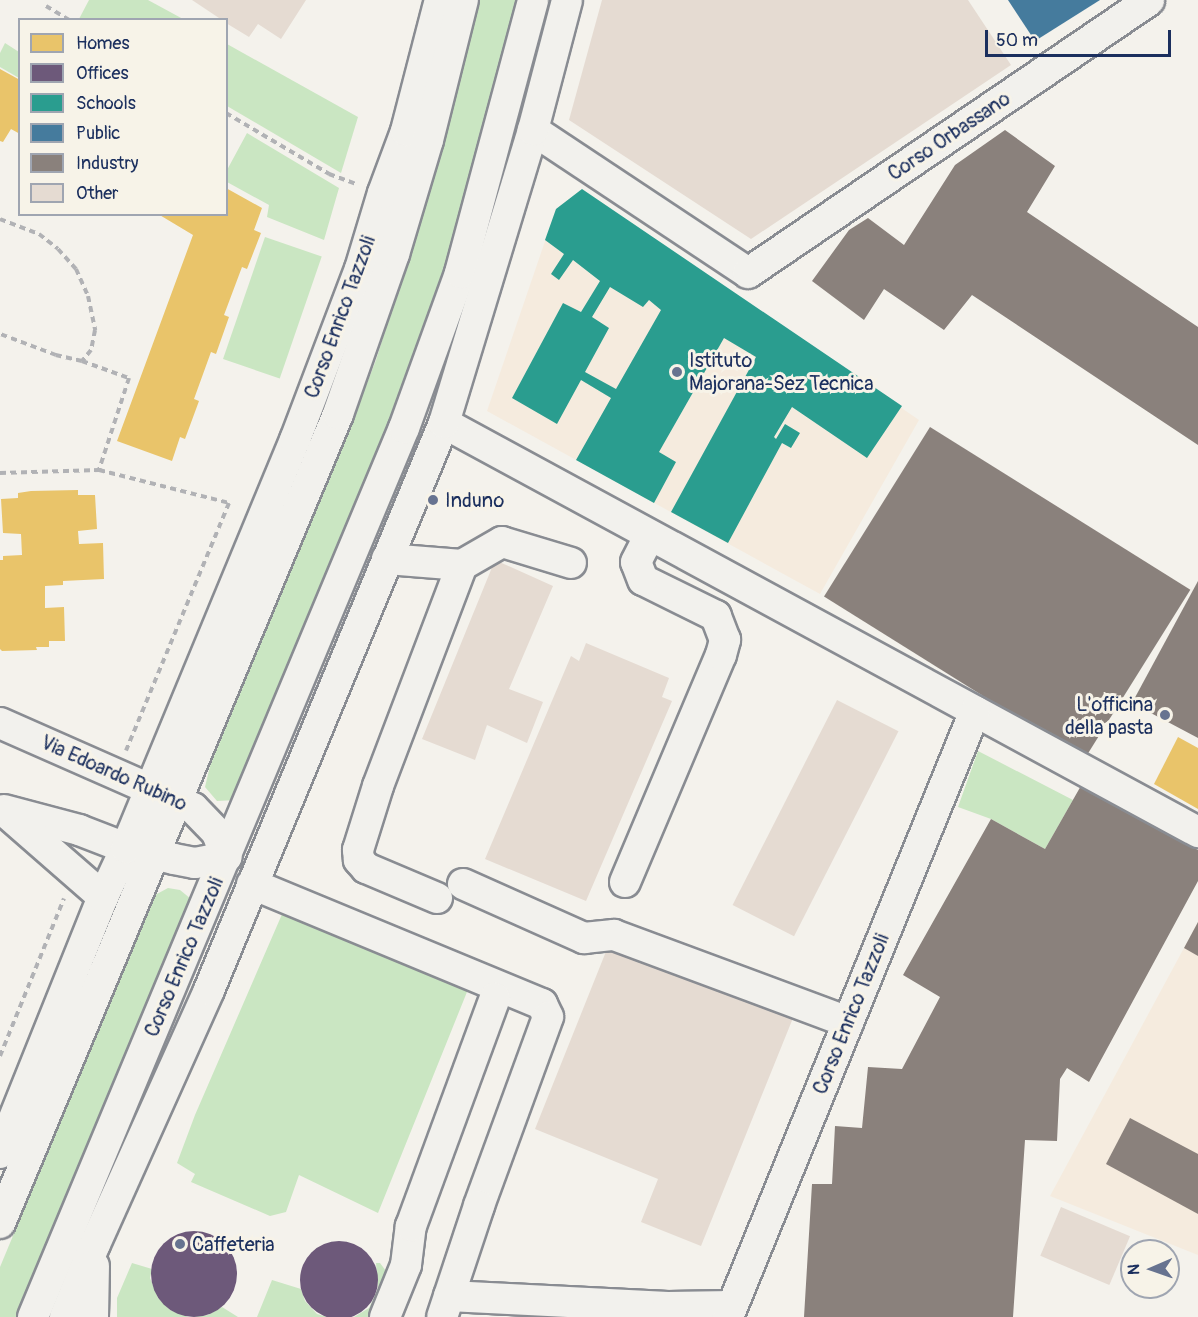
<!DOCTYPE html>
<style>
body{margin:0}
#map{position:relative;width:1198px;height:1317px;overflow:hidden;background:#f4f2ec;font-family:Pangolin,sans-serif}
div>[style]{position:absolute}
.built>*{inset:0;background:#f5ebde}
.green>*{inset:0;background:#cae6c2;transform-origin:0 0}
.homes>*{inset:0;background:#e9c46a}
.offices>*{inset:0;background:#6d597a}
.round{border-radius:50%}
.schools>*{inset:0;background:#2a9d8f}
.public>*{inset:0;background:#457b9d}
.industry>*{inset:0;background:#8a817c;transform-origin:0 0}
.building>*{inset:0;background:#e5dbd2;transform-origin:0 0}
.path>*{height:4px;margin-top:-2px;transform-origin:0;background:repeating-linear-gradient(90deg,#b1b2b5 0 6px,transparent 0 10.5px)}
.roads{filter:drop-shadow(2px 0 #898c92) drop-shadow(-2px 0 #898c92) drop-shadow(0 2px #898c92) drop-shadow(0 -2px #898c92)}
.minor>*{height:30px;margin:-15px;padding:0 15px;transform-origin:15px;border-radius:15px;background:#f2f1ed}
.dots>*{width:16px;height:16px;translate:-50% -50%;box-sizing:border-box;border:3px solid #f7f3e8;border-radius:50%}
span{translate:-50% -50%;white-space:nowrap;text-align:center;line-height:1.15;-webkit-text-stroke:6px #f7f3e8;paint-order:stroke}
.street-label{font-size:20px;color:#1b2f5e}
.poi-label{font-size:20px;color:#1b2f5e}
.left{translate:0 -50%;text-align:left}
.right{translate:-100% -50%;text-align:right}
.legend{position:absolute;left:18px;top:18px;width:210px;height:198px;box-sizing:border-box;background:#f7f3e8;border:2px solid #9fa5b1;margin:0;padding:8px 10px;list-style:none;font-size:18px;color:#1b2f5e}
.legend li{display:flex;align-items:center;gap:12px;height:30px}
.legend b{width:30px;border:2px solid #9fa5b1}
.north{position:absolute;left:1120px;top:1239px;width:60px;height:60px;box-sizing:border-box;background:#f7f3e8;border:2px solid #9fa5b1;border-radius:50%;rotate:268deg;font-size:16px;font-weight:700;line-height:24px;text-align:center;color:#1b2f5e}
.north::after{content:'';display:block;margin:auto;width:21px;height:27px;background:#677390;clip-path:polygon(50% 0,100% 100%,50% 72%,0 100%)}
.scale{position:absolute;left:985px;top:30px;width:186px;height:27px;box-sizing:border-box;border:3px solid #1b2f5e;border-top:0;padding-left:8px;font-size:18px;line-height:21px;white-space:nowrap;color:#1b2f5e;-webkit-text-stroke:4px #f7f3e8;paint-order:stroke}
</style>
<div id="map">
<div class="built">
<div style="clip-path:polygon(582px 189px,919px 420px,820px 594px,487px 411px,556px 209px)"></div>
<div style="clip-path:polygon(1198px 922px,1198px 1255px,1050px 1196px)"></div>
</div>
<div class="green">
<div style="clip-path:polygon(89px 0,148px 0,183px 19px,79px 19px)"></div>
<div style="clip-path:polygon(480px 0,522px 0,483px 155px,415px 374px,236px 800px,217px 801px,205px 787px,210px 766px,337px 460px,376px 360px,443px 145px)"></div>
<div style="clip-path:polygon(5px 43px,19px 52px,19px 78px,0 67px,0 53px)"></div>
<div style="clip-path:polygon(227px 44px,358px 117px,341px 173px,227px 106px)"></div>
<div style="clip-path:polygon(247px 133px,339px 188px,324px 240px,267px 217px,269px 205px,227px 182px,227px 170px)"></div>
<div style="left:265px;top:237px;width:60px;height:129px;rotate:19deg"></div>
<div style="clip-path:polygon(978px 751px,1073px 800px,1045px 849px,991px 819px,958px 807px)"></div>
<div style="clip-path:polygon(168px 888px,180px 890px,191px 899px,193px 911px,24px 1317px,0 1317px,0 1267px,155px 895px)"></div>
<div style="clip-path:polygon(286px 905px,471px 982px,378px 1213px,299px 1175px,286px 1212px,270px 1216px,191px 1182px,195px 1174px,177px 1163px,195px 1115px)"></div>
<div style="clip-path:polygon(132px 1263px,152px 1269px,150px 1278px,158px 1298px,170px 1310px,188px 1317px,208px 1315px,222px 1307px,238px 1317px,117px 1317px,117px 1298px)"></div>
<div style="clip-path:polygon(376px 1263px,380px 1263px,392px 1279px,377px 1317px,354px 1317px,369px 1308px,378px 1289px)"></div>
<div style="clip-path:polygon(272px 1280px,301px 1289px,305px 1301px,317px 1314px,327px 1317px,257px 1317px)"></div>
</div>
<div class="homes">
<div style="clip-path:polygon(0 69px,20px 80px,20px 134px,11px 129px,3px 142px,0 141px)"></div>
<div style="clip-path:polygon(226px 188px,262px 208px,254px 230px,261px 233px,247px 269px,242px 267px,224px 315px,229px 317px,216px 354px,211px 352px,194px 399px,199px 401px,185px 439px,180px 437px,172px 461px,117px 441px,193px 235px,158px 214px,226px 214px)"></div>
<div style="clip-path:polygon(78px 490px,78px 495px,95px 495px,97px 529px,78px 531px,79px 544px,103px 543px,104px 579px,63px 581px,63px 585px,45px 586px,45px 608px,64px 607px,65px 641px,49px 641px,49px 647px,36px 647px,37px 650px,2px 651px,0 649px,0 560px,3px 560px,3px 556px,22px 555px,21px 534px,3px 533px,1px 499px,18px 498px,18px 493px,31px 491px)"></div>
<div style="clip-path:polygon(1178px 737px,1198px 748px,1198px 809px,1154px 784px)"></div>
</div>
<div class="offices">
<div class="round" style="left:151px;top:1231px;width:86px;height:86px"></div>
<div class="round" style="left:300px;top:1241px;width:78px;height:78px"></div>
</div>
<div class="schools">
<div style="clip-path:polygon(evenodd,582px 189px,902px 406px,867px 458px,792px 407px,774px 437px,776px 439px,785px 424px,800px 433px,791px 448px,782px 443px,728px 543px,671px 512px,756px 357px,724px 338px,659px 452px,676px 462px,654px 503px,576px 460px,611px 398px,581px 380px,557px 424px,512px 398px,563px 303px,581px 312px,600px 281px,573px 260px,559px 280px,551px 274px,564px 254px,545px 240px,556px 209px,582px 189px,610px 287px,643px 307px,649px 300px,661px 310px,616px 389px,585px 372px,609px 328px,592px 317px,610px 287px)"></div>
</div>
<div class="public">
<div style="clip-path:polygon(1008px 0,1100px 0,1035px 41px)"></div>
</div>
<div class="industry">
<div style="clip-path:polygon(1005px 130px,1055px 166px,1027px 212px,1198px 327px,1198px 445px,972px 295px,944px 330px,884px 289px,864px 320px,812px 281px,849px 230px,868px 218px,904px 245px,955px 165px)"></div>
<div style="left:930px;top:427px;width:307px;height:200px;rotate:32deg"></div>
<div style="clip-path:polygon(1198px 581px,1198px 738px,1132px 703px)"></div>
<div style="clip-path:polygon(1082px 784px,1198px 850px,1198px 881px,1089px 1082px,1067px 1068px,1060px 1079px,1057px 1141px,1025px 1140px,1013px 1317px,804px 1317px,812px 1184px,832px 1184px,835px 1126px,862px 1128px,868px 1067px,902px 1069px,940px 997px,903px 975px,991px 819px,1045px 849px)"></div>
<div style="clip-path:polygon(1198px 922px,1198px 956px,1184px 948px)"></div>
<div style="clip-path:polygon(1130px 1118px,1198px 1154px,1198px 1214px,1106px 1164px)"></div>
</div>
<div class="building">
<div style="clip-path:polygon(192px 0,306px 0,281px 39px,258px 24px,249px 37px,226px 23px,226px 20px,222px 20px)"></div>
<div style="clip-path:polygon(602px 0,968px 0,1011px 65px,751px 239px,569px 120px)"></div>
<div style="clip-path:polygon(495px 560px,553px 586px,509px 689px,543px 702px,527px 743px,487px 725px,475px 760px,422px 739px)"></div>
<div style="clip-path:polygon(586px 643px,669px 678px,662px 697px,672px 701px,586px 901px,485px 859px,571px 656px,579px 661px)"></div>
<div style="left:837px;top:700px;width:69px;height:230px;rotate:27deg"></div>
<div style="clip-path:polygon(609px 944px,793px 1018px,701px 1246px,641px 1222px,658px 1179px,535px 1129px)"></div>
<div style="left:1061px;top:1207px;width:75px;height:53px;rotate:23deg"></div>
</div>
<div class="path">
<div style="left:46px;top:6px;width:27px;rotate:31deg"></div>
<div style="left:226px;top:113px;width:120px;rotate:30.6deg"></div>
<div style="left:329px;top:174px;width:30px;rotate:20deg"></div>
<div style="left:0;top:219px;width:42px;rotate:21deg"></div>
<div style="left:39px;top:234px;width:24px;rotate:38deg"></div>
<div style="left:58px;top:249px;width:27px;rotate:48deg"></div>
<div style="left:76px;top:269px;width:30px;rotate:66deg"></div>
<div style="left:88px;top:296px;width:35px;rotate:78deg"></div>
<div style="left:95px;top:330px;width:20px;rotate:101deg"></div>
<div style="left:91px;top:350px;width:14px;rotate:129deg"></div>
<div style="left:82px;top:361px;width:27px;rotate:-167deg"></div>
<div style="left:56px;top:355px;width:60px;rotate:-159.4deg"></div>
<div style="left:82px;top:361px;width:50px;rotate:19.9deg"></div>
<div style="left:129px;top:378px;width:97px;rotate:108.1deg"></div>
<div style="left:0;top:473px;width:99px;rotate:-1.7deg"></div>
<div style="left:99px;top:470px;width:134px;rotate:14.2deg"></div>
<div style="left:229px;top:503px;width:268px;rotate:112.6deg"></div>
<div style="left:0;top:1056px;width:170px;rotate:-67.9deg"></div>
</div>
<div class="roads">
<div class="minor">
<div style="left:533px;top:130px;width:258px;rotate:33.6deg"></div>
<div style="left:748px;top:273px;width:485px;rotate:-34.2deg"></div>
<div style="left:444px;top:423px;width:858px;rotate:28.48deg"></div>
<div style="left:387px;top:559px;width:75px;rotate:4.6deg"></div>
<div style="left:462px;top:565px;width:46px;rotate:-29.9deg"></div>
<div style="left:502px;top:542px;width:72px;rotate:16.9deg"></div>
<div style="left:0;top:723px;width:211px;rotate:23.8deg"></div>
<div style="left:193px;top:808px;width:35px;rotate:46deg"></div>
<div style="left:217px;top:833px;width:26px;rotate:69deg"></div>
<div style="left:4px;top:810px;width:78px;rotate:14.9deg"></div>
<div style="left:79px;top:830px;width:50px;rotate:21deg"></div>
<div style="left:126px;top:848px;width:49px;rotate:12.9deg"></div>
<div style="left:174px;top:859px;width:21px;rotate:11deg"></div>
<div style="left:195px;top:863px;width:32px;rotate:-11deg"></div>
<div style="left:9px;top:815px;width:125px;rotate:41.1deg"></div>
<div style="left:625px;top:882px;width:246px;rotate:-67.1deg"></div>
<div style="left:721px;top:655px;width:16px;rotate:-75deg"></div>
<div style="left:725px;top:640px;width:26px;rotate:-111deg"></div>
<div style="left:716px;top:616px;width:81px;rotate:-153.7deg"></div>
<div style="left:643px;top:580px;width:19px;rotate:-111deg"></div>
<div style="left:636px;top:562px;width:30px;rotate:-63deg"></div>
<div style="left:252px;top:884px;width:314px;rotate:22.5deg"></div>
<div style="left:542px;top:1004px;width:14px;rotate:65deg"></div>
<div style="left:548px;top:1017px;width:201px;rotate:110.1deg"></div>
<div style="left:479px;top:1206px;width:117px;rotate:108.4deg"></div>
<div style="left:463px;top:884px;width:133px;rotate:24.1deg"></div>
<div style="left:584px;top:938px;width:30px;rotate:-6deg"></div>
<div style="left:614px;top:935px;width:250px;rotate:20.4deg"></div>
<div style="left:437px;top:898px;width:77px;rotate:-157.1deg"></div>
<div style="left:366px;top:868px;width:11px;rotate:-131deg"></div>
<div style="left:359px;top:860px;width:10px;rotate:-96deg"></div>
<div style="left:358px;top:850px;width:67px;rotate:-72.6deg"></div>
<div style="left:378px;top:786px;width:236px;rotate:-69.2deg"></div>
<div style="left:0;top:1153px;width:276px;rotate:-68.1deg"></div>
<div style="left:103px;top:897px;width:54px;rotate:-64.9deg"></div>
<div style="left:126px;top:848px;width:442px;rotate:-67.5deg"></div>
<div style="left:295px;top:440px;width:183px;rotate:-69.2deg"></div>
<div style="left:360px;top:269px;width:79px;rotate:-73.2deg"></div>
<div style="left:383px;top:193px;width:66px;rotate:-69.6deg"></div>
<div style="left:406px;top:131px;width:135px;rotate:-75.5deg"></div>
<div style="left:0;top:1223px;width:877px;rotate:-67.32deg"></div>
<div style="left:338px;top:414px;width:170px;rotate:-70.7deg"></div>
<div style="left:394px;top:254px;width:119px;rotate:-73.4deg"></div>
<div style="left:428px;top:140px;width:144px;rotate:-76deg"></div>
<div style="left:449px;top:1296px;width:219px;rotate:2.9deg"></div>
<div style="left:668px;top:1307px;width:64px;rotate:-0.9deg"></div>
<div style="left:33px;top:1317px;width:963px;rotate:-67.35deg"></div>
<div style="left:404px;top:428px;width:165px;rotate:-70.1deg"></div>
<div style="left:460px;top:273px;width:283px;rotate:-75deg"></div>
<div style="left:65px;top:1317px;width:79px;rotate:-67.7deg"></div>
<div style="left:95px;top:1244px;width:278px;rotate:-65.8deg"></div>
<div style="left:209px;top:990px;width:614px;rotate:-67.49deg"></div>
<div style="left:444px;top:423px;width:306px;rotate:-73.1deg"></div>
<div style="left:533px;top:130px;width:134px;rotate:-75.3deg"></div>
<div style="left:93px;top:1317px;width:51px;rotate:-88.9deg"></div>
<div style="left:385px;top:1317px;width:56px;rotate:-68deg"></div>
<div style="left:406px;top:1265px;width:39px;rotate:-83deg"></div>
<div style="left:411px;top:1226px;width:243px;rotate:-69.8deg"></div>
<div style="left:728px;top:1317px;width:654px;rotate:-67.82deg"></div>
</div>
</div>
<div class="dots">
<div style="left:677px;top:372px;background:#677390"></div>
<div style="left:433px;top:500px;background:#677390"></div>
<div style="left:1165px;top:715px;background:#677390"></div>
<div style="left:180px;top:1244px;background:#677390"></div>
</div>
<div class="street-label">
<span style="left:949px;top:136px;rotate:-34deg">Corso Orbassano</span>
<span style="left:340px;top:317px;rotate:-70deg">Corso Enrico Tazzoli</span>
<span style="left:114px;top:773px;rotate:24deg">Via Edoardo Rubino</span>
<span style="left:184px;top:957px;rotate:-67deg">Corso Enrico Tazzoli</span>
<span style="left:851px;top:1014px;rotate:-68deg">Corso Enrico Tazzoli</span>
</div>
<div class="poi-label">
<span class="left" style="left:689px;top:372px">Istituto<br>Majorana-Sez Tecnica</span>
<span class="left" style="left:445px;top:500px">Induno</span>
<span class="right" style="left:1153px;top:716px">L'officina<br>della pasta</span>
<span class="left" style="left:192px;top:1244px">Caffeteria</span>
</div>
<ul class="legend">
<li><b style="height:16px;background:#e9c46a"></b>Homes</li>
<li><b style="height:16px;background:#6d597a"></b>Offices</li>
<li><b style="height:16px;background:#2a9d8f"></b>Schools</li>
<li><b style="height:16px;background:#457b9d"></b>Public</li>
<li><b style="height:16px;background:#8a817c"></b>Industry</li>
<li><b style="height:16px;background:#e5dbd2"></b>Other</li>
</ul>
<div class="north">N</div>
<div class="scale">50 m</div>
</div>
